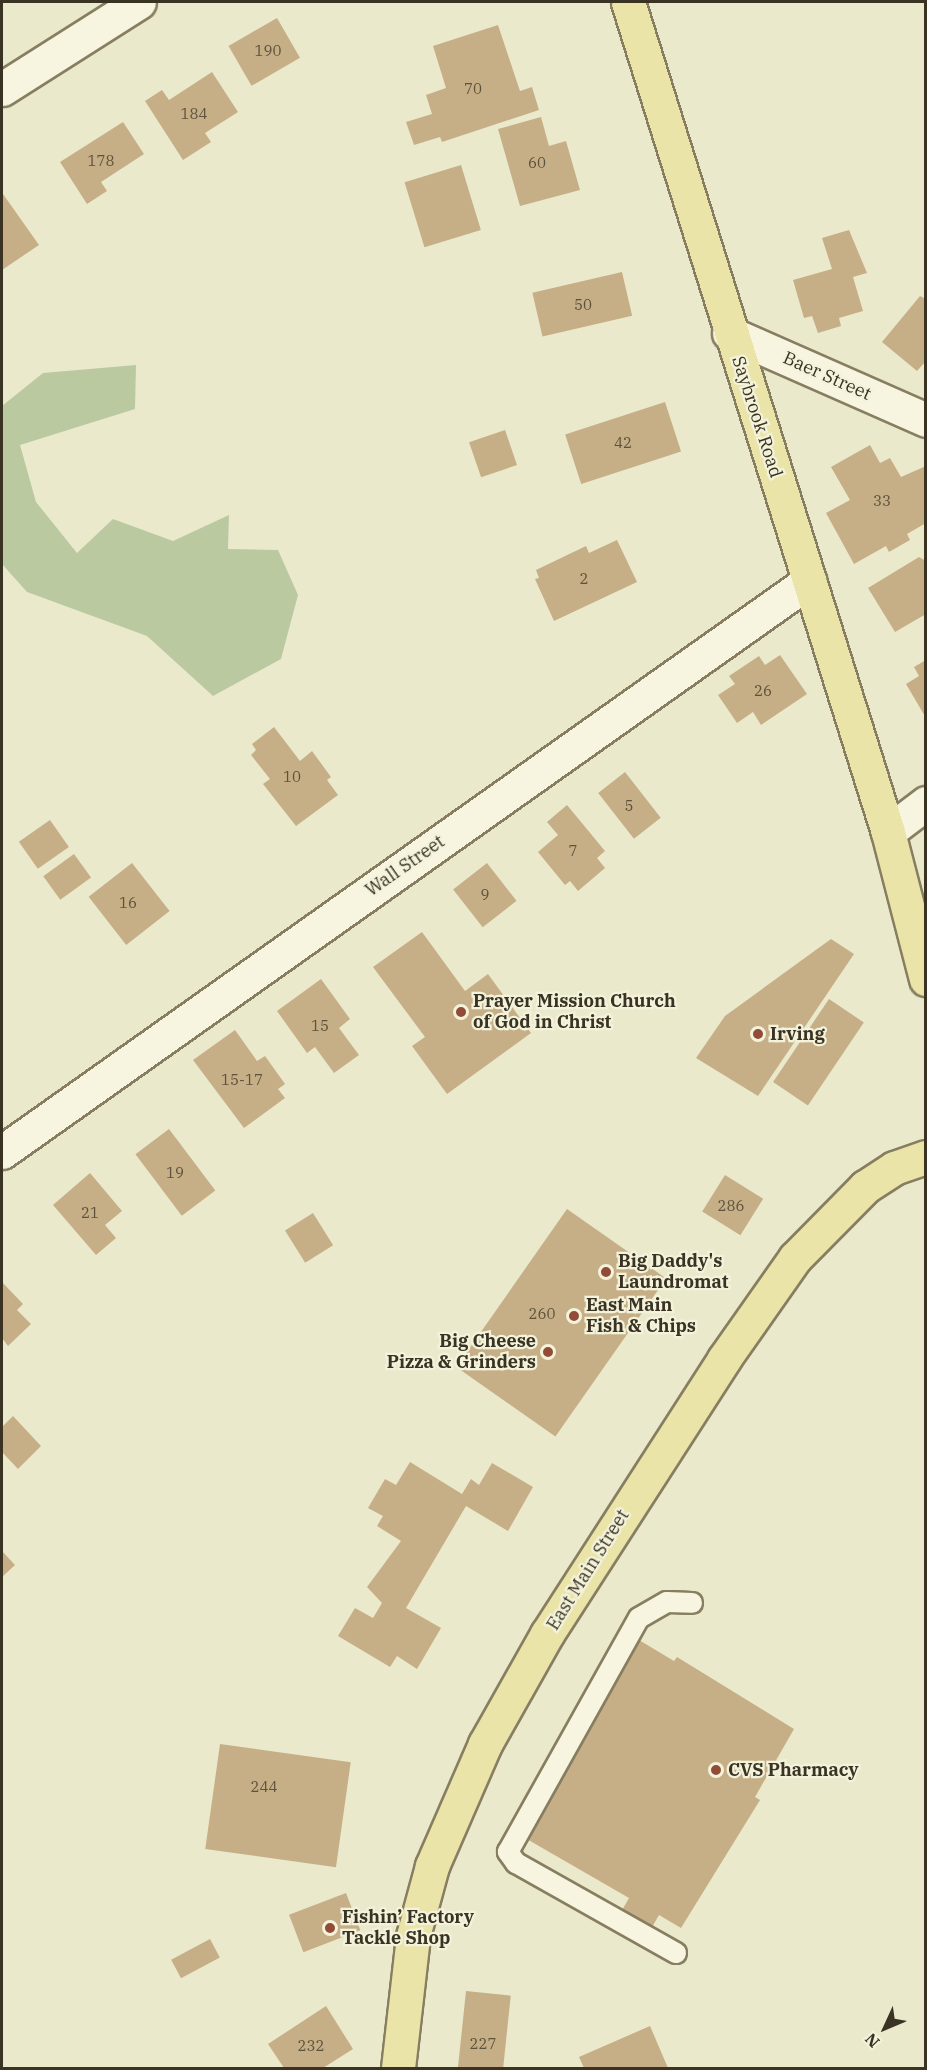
<!DOCTYPE html>
<meta charset="utf-8">
<style>
body{margin:0}
#map{position:relative;width:927px;height:2070px;overflow:hidden;background:#ebe9cc;font-family:"IBM Plex Serif",serif}
div>[style]{position:absolute}
.green>*{inset:0;background:#bbc9a1}
.building>*{inset:0;background:#c6af86;transform-origin:0 0}
.roads{filter:drop-shadow(2px 0 #877e61) drop-shadow(-2px 0 #877e61) drop-shadow(0 2px #877e61) drop-shadow(0 -2px #877e61)}
.lane>*{height:20px;margin:-10px;padding:0 10px;transform-origin:10px;border-radius:10px;background:#f7f5df}
.street>*{height:33px;margin:-16.5px;padding:0 16.5px;transform-origin:16.5px;border-radius:16.5px;background:#f7f5df}
.secondary>*{height:33px;margin:-16.5px;padding:0 16.5px;transform-origin:16.5px;border-radius:16.5px;background:#f7f5df}
.primary>*{height:33px;margin:-16.5px;padding:0 16.5px;transform-origin:16.5px;border-radius:16.5px;background:#eae4a9}
.dots>*{width:16px;height:16px;translate:-50% -50%;box-sizing:border-box;border:3px solid #f3f2db;border-radius:50%}
span{translate:-50% -50%;white-space:nowrap;text-align:center;line-height:1.15;-webkit-text-stroke:4.5px #f3f2db;paint-order:stroke}
.number-label{font-size:15px;color:#5d523c}
.number-label span{-webkit-text-stroke-width:0}
.street-label{font-size:18px;color:#3a3323}
.poi-label{font-size:18px;color:#3a3323;font-weight:700}
.left{translate:0 -50%;text-align:left}
.right{translate:-100% -50%;text-align:right}
.frame{position:absolute;inset:0;border:3px solid #3a3323;pointer-events:none}
.north{position:absolute;left:855px;top:1998px;width:60px;height:60px;-webkit-text-stroke:4px #f3f2db;paint-order:stroke;rotate:226deg;font-size:16px;font-weight:700;line-height:24px;text-align:center;color:#3a3323}
.north::after{content:'';display:block;margin:auto;width:21px;height:27px;background:#3a3323;clip-path:polygon(50% 0,100% 100%,50% 72%,0 100%)}
</style>
<div id="map">
<div class="green">
<div style="clip-path:polygon(136px 365px,135px 409px,20px 445px,36px 502px,77px 553px,113px 519px,173px 541px,229px 515px,228px 549px,278px 550px,298px 595px,281px 659px,213px 696px,147px 636px,27px 592px,2px 564px,2px 406px,43px 373px)"></div>
</div>
<div class="building">
<div style="left:277px;top:18px;width:46px;height:56px;rotate:60deg"></div>
<div style="clip-path:polygon(498px 25px,520px 91px,532px 87px,539px 110px,442px 142px,440px 137px,414px 145px,406px 122px,432px 114px,426px 95px,446px 88px,433px 46px)"></div>
<div style="clip-path:polygon(212px 72px,238px 112px,205px 133px,211px 142px,183px 160px,145px 101px,162px 90px,169px 100px)"></div>
<div style="clip-path:polygon(541px 117px,549px 146px,566px 141px,580px 190px,520px 206px,498px 129px)"></div>
<div style="clip-path:polygon(123px 122px,144px 154px,101px 182px,107px 191px,87px 204px,60px 162px)"></div>
<div style="left:461px;top:165px;width:68px;height:59px;rotate:73deg"></div>
<div style="clip-path:polygon(3px 194px,39px 245px,2px 270px,2px 195px)"></div>
<div style="clip-path:polygon(849px 230px,867px 273px,853px 277px,863px 311px,839px 318px,841px 326px,818px 333px,812px 316px,804px 318px,793px 280px,832px 269px,822px 238px)"></div>
<div style="left:622px;top:272px;width:45px;height:92px;rotate:77deg"></div>
<div style="clip-path:polygon(920px 296px,926px 299px,926px 361px,917px 371px,882px 342px)"></div>
<div style="left:665px;top:402px;width:52px;height:105px;rotate:72deg"></div>
<div style="left:505px;top:430px;width:37px;height:38px;rotate:71deg"></div>
<div style="clip-path:polygon(870px 445px,880px 463px,890px 458px,901px 477px,926px 466px,926px 523px,907px 534px,910px 540px,889px 552px,886px 546px,854px 564px,826px 513px,850px 500px,831px 467px)"></div>
<div style="clip-path:polygon(617px 540px,637px 582px,554px 621px,535px 579px,539px 578px,536px 570px,586px 546px,589px 553px)"></div>
<div style="clip-path:polygon(919px 557px,926px 561px,926px 614px,895px 632px,868px 588px)"></div>
<div style="clip-path:polygon(780px 655px,807px 694px,761px 725px,753px 712px,737px 723px,718px 695px,735px 684px,729px 676px,759px 656px,765px 665px)"></div>
<div style="clip-path:polygon(926px 660px,926px 718px,906px 684px,919px 676px,914px 667px)"></div>
<div style="clip-path:polygon(274px 727px,300px 761px,312px 751px,331px 777px,327px 780px,338px 795px,296px 826px,263px 784px,270px 779px,251px 755px,256px 750px,252px 744px)"></div>
<div style="left:625px;top:772px;width:58px;height:34px;rotate:52deg"></div>
<div style="clip-path:polygon(567px 805px,605px 851px,597px 858px,605px 868px,578px 891px,570px 881px,565px 885px,538px 852px,558px 835px,547px 822px)"></div>
<div style="left:50px;top:820px;width:33px;height:38px;rotate:55deg"></div>
<div style="left:74px;top:854px;width:29px;height:38px;rotate:54deg"></div>
<div style="left:132px;top:863px;width:61px;height:55px;rotate:52deg"></div>
<div style="left:487px;top:863px;width:48px;height:43px;rotate:52deg"></div>
<div style="clip-path:polygon(422px 932px,465px 991px,488px 974px,531px 1033px,447px 1094px,412px 1046px,425px 1037px,373px 967px)"></div>
<div style="clip-path:polygon(831px 939px,854px 954px,758px 1096px,696px 1058px,725px 1016px)"></div>
<div style="clip-path:polygon(321px 979px,350px 1019px,339px 1028px,359px 1055px,334px 1073px,315px 1047px,307px 1053px,277px 1011px)"></div>
<div style="left:829px;top:999px;width:42px;height:100px;rotate:34deg"></div>
<div style="clip-path:polygon(235px 1030px,257px 1061px,265px 1056px,285px 1084px,278px 1089px,285px 1098px,244px 1128px,193px 1060px)"></div>
<div style="left:169px;top:1129px;width:77px;height:42px;rotate:53deg"></div>
<div style="clip-path:polygon(90px 1173px,122px 1211px,105px 1225px,116px 1238px,96px 1255px,53px 1205px)"></div>
<div style="left:725px;top:1175px;width:45px;height:43px;rotate:32deg"></div>
<div style="left:567px;top:1209px;width:121px;height:193px;rotate:35deg"></div>
<div style="left:313px;top:1213px;width:38px;height:33px;rotate:58deg"></div>
<div style="clip-path:polygon(2px 1282px,23px 1304px,17px 1310px,31px 1324px,8px 1346px,2px 1338px)"></div>
<div style="clip-path:polygon(13px 1416px,41px 1446px,18px 1469px,2px 1452px,2px 1427px)"></div>
<div style="clip-path:polygon(410px 1462px,462px 1494px,471px 1479px,479px 1485px,492px 1463px,533px 1487px,508px 1531px,466px 1506px,406px 1608px,441px 1628px,417px 1669px,397px 1656px,390px 1667px,338px 1636px,355px 1608px,373px 1618px,382px 1603px,367px 1587px,401px 1541px,377px 1526px,383px 1516px,368px 1508px,385px 1479px,396px 1485px)"></div>
<div style="clip-path:polygon(2px 1551px,15px 1565px,2px 1577px)"></div>
<div style="clip-path:polygon(639px 1640px,674px 1661px,677px 1657px,794px 1729px,755px 1797px,760px 1800px,681px 1928px,659px 1915px,643px 1943px,613px 1926px,629px 1898px,525px 1838px)"></div>
<div style="left:220px;top:1744px;width:132px;height:106px;rotate:8deg"></div>
<div style="left:346px;top:1893px;width:40px;height:61px;rotate:69deg"></div>
<div style="left:210px;top:1939px;width:21px;height:44px;rotate:62deg"></div>
<div style="left:466px;top:1991px;width:45px;height:77px;rotate:6deg"></div>
<div style="clip-path:polygon(326px 2006px,353px 2049px,323px 2068px,284px 2068px,268px 2044px)"></div>
<div style="clip-path:polygon(650px 2026px,668px 2068px,584px 2068px,579px 2057px)"></div>
</div>
<div class="roads">
<div class="lane">
<div style="left:676px;top:1953px;width:184px;rotate:-150.6deg"></div>
<div style="left:516px;top:1863px;width:14px;rotate:-126deg"></div>
<div style="left:508px;top:1852px;width:268px;rotate:-60.8deg"></div>
<div style="left:639px;top:1618px;width:32px;rotate:-30deg"></div>
<div style="left:667px;top:1602px;width:25px;rotate:2deg"></div>
</div>
<div class="street">
<div style="left:2px;top:89px;width:162px;rotate:-32.4deg"></div>
<div style="left:729px;top:333px;width:215px;rotate:23.8deg"></div>
<div style="left:2px;top:1152px;width:989px;rotate:-35.28deg"></div>
</div>
<div class="secondary">
<div style="left:888px;top:832px;width:48px;rotate:-37.3deg"></div>
</div>
<div class="primary">
<div style="left:628px;top:2px;width:870px;rotate:72.61deg"></div>
<div style="left:888px;top:832px;width:152px;rotate:75.5deg"></div>
<div style="left:398px;top:2068px;width:133px;rotate:-83.5deg"></div>
<div style="left:413px;top:1936px;width:73px;rotate:-74.8deg"></div>
<div style="left:432px;top:1866px;width:133px;rotate:-66.5deg"></div>
<div style="left:485px;top:1744px;width:126px;rotate:-60.6deg"></div>
<div style="left:547px;top:1634px;width:327px;rotate:-57.2deg"></div>
<div style="left:724px;top:1359px;width:123px;rotate:-54.9deg"></div>
<div style="left:795px;top:1258px;width:100px;rotate:-45.4deg"></div>
<div style="left:865px;top:1187px;width:35px;rotate:-33deg"></div>
<div style="left:894px;top:1168px;width:34px;rotate:-19deg"></div>
</div>
</div>
<div class="dots">
<div style="left:461px;top:1012px;background:#914b37"></div>
<div style="left:758px;top:1034px;background:#914b37"></div>
<div style="left:606px;top:1272px;background:#914b37"></div>
<div style="left:574px;top:1316px;background:#914b37"></div>
<div style="left:548px;top:1352px;background:#914b37"></div>
<div style="left:716px;top:1770px;background:#914b37"></div>
<div style="left:330px;top:1928px;background:#914b37"></div>
</div>
<div class="number-label">
<span style="left:268px;top:51px">190</span>
<span style="left:473px;top:89px">70</span>
<span style="left:194px;top:114px">184</span>
<span style="left:101px;top:161px">178</span>
<span style="left:537px;top:163px">60</span>
<span style="left:583px;top:305px">50</span>
<span style="left:623px;top:443px">42</span>
<span style="left:882px;top:501px">33</span>
<span style="left:584px;top:579px">2</span>
<span style="left:763px;top:691px">26</span>
<span style="left:292px;top:777px">10</span>
<span style="left:629px;top:806px">5</span>
<span style="left:573px;top:851px">7</span>
<span style="left:485px;top:895px">9</span>
<span style="left:128px;top:903px">16</span>
<span style="left:320px;top:1026px">15</span>
<span style="left:242px;top:1080px">15-17</span>
<span style="left:175px;top:1173px">19</span>
<span style="left:731px;top:1206px">286</span>
<span style="left:90px;top:1213px">21</span>
<span style="left:542px;top:1314px">260</span>
<span style="left:264px;top:1787px">244</span>
<span style="left:483px;top:2044px">227</span>
<span style="left:311px;top:2046px">232</span>
</div>
<div class="street-label">
<span style="left:827px;top:376px;rotate:24deg">Baer Street</span>
<span style="left:757px;top:417px;rotate:72deg">Saybrook Road</span>
<span style="left:405px;top:866px;rotate:-35deg">Wall Street</span>
<span style="left:588px;top:1570px;rotate:-58deg">East Main Street</span>
</div>
<div class="poi-label">
<span class="left" style="left:473px;top:1012px">Prayer Mission Church<br>of God in Christ</span>
<span class="left" style="left:770px;top:1034px">Irving</span>
<span class="left" style="left:618px;top:1272px">Big Daddy's<br>Laundromat</span>
<span class="left" style="left:586px;top:1316px">East Main<br>Fish &amp; Chips</span>
<span class="right" style="left:536px;top:1352px">Big Cheese<br>Pizza &amp; Grinders</span>
<span class="left" style="left:728px;top:1770px">CVS Pharmacy</span>
<span class="left" style="left:342px;top:1928px">Fishin’ Factory<br>Tackle Shop</span>
</div>
<div class="frame"></div>
<div class="north">N</div>
</div>
